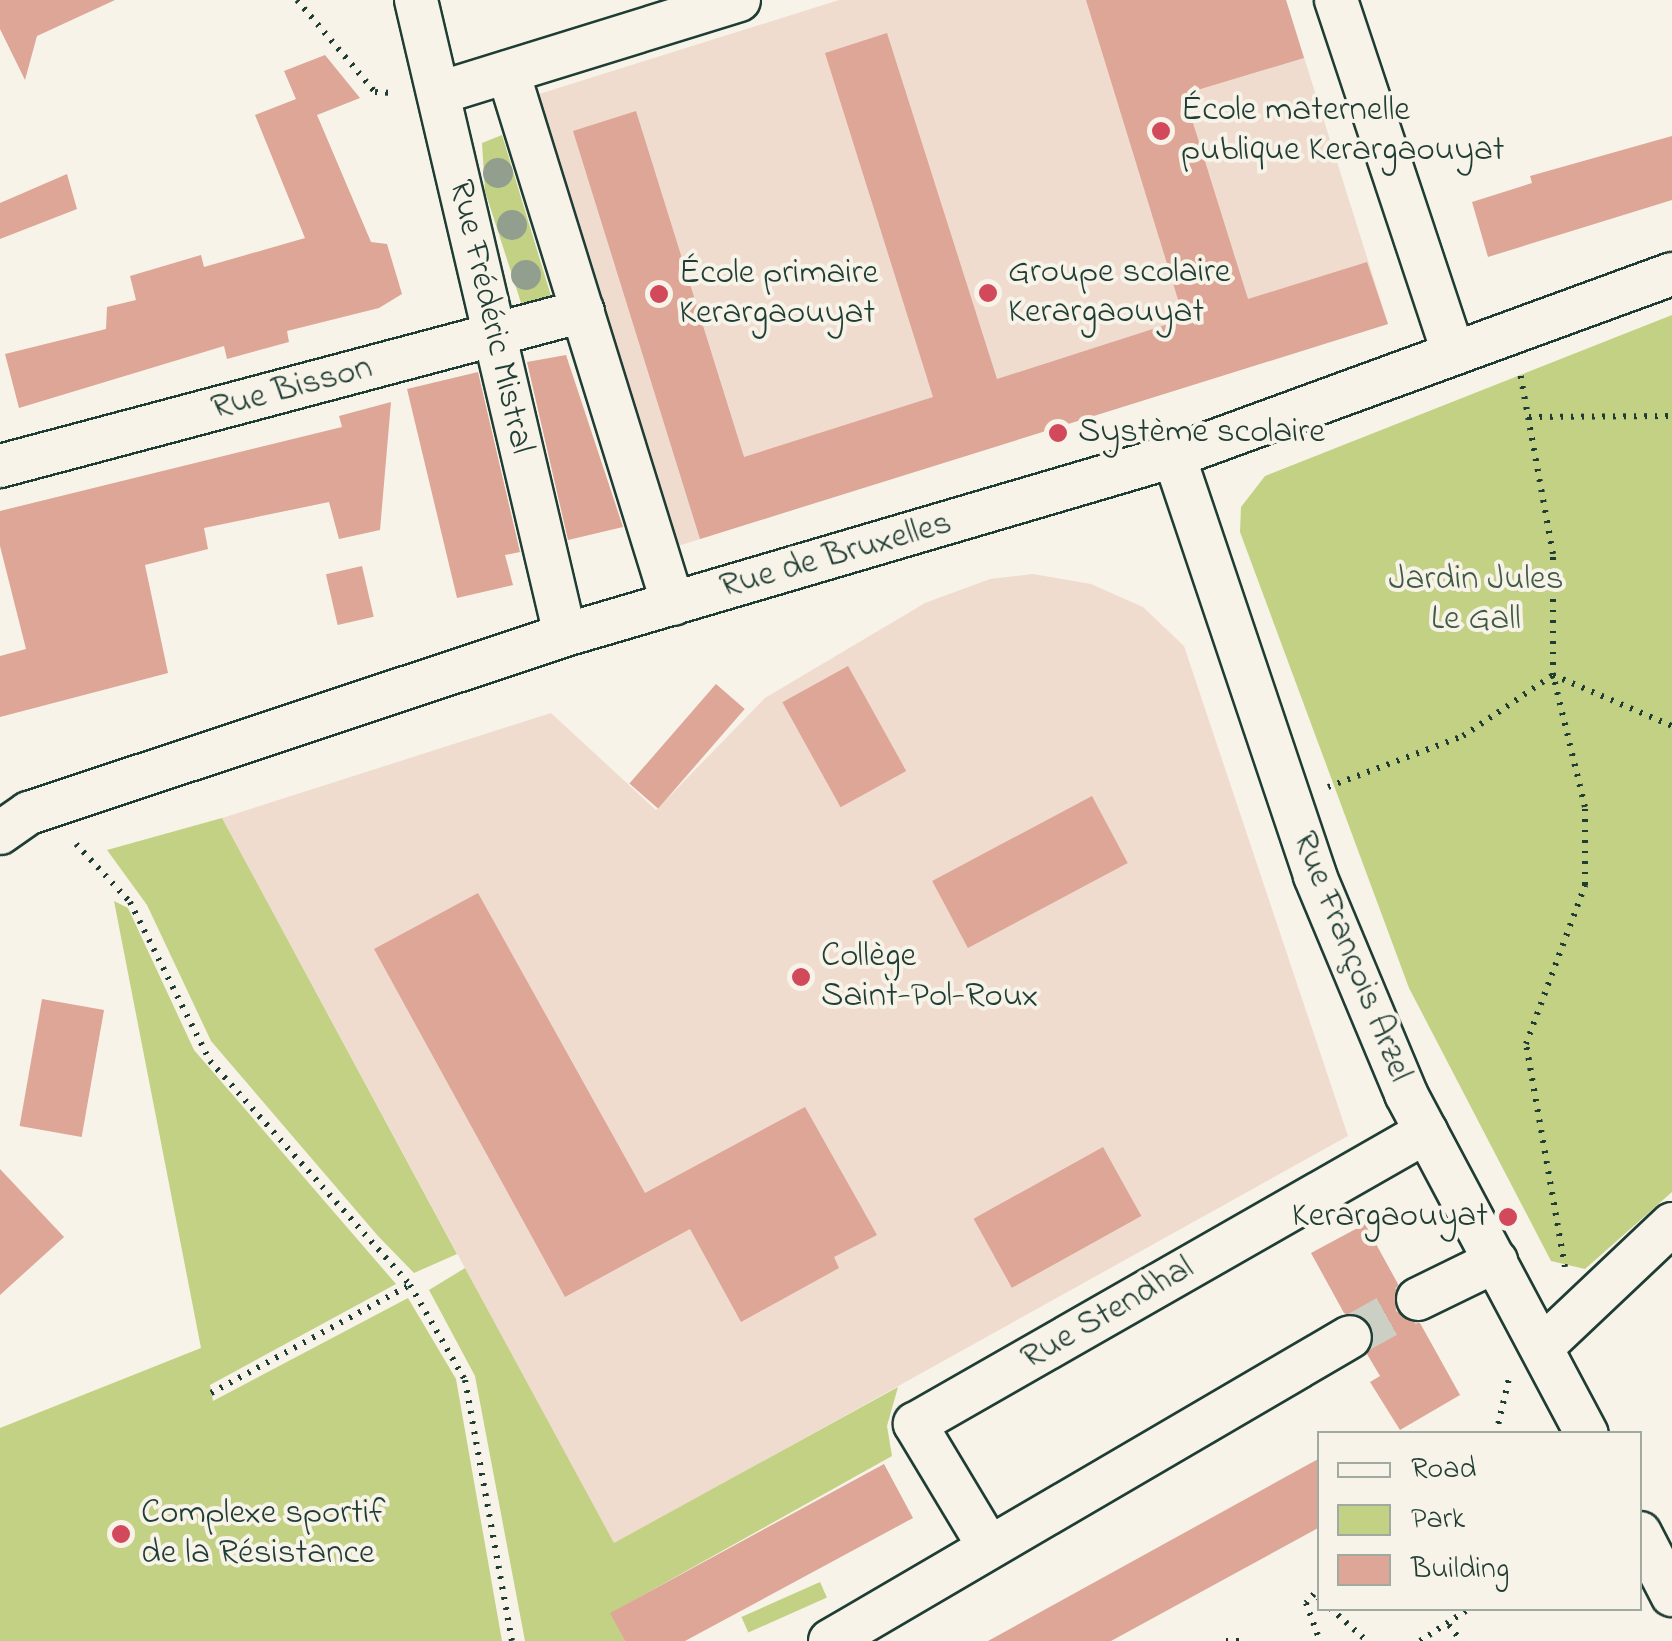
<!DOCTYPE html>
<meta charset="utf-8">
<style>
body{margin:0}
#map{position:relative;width:1672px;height:1641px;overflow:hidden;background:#f7f3e8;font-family:"Indie Flower",sans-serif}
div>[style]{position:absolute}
.built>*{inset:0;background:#efdccf}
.green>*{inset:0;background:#c3d185;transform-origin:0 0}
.building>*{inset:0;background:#dda696;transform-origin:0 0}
.minor-tunnel>*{height:42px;margin-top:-21px;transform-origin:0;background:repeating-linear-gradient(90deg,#cccfc4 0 42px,transparent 0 63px)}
.path>*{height:6px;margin-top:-3px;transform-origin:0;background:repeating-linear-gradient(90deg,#1f3d34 0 2.5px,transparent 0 10.5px)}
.roads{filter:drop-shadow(2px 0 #1f3d34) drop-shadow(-2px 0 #1f3d34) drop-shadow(0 2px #1f3d34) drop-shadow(0 -2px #1f3d34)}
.minor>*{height:42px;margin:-21px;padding:0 21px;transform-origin:21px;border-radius:21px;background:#f7f3e8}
.trees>*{width:30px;height:30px;margin:-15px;border-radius:50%;background:#929f8e}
.dots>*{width:28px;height:28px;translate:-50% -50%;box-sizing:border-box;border:5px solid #f7f3e8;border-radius:50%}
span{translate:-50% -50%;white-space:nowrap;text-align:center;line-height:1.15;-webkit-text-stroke:8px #f7f3e8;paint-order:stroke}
.poi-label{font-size:35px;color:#1f3d34}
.left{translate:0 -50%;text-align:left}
.right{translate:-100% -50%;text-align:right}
.street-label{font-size:35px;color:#1f3d34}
.park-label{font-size:35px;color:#405b44}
.legend{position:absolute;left:1317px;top:1431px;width:325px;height:180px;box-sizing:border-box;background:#f7f3e8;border:2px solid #a1aaa0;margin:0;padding:12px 18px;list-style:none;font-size:30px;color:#1f3d34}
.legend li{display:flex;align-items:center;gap:20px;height:50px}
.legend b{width:50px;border:2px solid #a1aaa0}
</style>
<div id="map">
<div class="built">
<div style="clip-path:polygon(839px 0,1286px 0,1388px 324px,678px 546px,536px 95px)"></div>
<div style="clip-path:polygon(1033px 574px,1091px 584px,1143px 607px,1184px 646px,1348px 1136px,614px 1544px,222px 818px,551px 713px,656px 810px,765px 698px,925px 603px,990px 579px)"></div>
</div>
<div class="green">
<div style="clip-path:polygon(502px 135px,551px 296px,523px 309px,485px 191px,482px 143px)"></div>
<div style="clip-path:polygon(1672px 315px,1672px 1192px,1585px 1269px,1551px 1261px,1409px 988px,1240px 532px,1241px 507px,1265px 476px)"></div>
<div style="clip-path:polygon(222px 818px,457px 1254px,414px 1273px,378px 1236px,211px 1041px,147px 905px,107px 850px)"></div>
<div style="clip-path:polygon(114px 901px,128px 908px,194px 1050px,396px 1284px,210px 1385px,213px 1401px,408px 1298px,456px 1379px,502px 1641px,0 1641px,0 1428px,201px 1348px)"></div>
<div style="clip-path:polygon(465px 1268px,614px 1543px,898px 1387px,887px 1426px,892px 1456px,611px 1613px,625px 1641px,525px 1641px,475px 1376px,429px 1290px)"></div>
<div style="left:820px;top:1582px;width:17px;height:86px;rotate:66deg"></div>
</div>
<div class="building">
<div style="clip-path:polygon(0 0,115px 0,37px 36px,25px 80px,0 29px)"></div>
<div style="clip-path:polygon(1086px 0,1286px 0,1304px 58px,1184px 94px,1248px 299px,1367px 262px,1388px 324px,700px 539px,573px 131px,636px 111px,744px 457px,933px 397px,825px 53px,887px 33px,997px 379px,1184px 319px)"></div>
<div style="clip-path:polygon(325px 55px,360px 98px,317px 115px,371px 242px,387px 244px,402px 294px,379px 308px,287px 331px,289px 342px,227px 359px,224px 346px,19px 408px,5px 354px,106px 329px,107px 307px,136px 300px,130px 276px,201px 255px,204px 267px,305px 238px,255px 115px,296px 99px,284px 71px)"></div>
<div style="clip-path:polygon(1672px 136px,1672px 200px,1488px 257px,1472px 202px,1532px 183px,1530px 176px)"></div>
<div style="clip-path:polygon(67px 174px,77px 209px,0 239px,0 203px)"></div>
<div style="clip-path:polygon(566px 355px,623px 527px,568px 540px,527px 362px)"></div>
<div style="clip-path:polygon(478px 372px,520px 552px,505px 555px,513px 585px,457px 598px,407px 389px)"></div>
<div style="clip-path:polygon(391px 402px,380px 530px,339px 539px,329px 502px,204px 528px,208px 549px,145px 565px,168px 673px,0 717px,0 656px,26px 649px,0 546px,0 511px,342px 427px,339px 416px)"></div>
<div style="left:362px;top:566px;width:52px;height:37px;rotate:77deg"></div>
<div style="left:848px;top:666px;width:120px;height:75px;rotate:61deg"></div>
<div style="left:716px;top:684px;width:38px;height:132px;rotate:41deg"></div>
<div style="left:1092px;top:796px;width:76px;height:181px;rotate:62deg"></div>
<div style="clip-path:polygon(478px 893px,645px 1193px,805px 1107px,877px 1235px,834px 1257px,839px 1268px,741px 1322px,690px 1229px,565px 1297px,374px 949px)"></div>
<div style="left:42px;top:999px;width:63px;height:129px;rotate:10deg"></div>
<div style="left:1103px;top:1147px;width:79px;height:148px;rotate:61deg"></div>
<div style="clip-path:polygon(0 1169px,64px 1237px,0 1295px)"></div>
<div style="clip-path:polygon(1365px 1224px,1398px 1284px,1396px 1311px,1420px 1323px,1460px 1395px,1400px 1430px,1370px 1382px,1380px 1376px,1367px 1354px,1372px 1325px,1344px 1313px,1311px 1253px)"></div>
<div style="clip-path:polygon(1320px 1458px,1320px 1527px,1111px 1641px,988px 1641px)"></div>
<div style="clip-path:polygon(884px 1464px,913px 1518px,685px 1641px,625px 1641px,610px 1613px)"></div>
</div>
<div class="minor-tunnel">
<div style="left:1350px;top:1337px;width:78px;rotate:-29.2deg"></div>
</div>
<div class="path">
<div style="left:297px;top:0;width:121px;rotate:49.7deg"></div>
<div style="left:375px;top:92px;width:17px;rotate:3deg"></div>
<div style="left:1529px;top:417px;width:143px;rotate:-0.4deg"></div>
<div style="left:1328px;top:787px;width:144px;rotate:-20.7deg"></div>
<div style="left:1463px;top:736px;width:109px;rotate:-34.1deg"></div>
<div style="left:1553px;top:675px;width:121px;rotate:-90deg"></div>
<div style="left:1553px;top:554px;width:184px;rotate:-100.3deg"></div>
<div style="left:76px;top:844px;width:79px;rotate:47deg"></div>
<div style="left:130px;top:902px;width:178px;rotate:63.3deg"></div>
<div style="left:210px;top:1061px;width:300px;rotate:48.2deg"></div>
<div style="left:410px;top:1285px;width:110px;rotate:59.9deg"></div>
<div style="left:465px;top:1380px;width:265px;rotate:79.8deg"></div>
<div style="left:1565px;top:1267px;width:226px;rotate:-99.9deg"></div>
<div style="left:1526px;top:1044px;width:170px;rotate:-69.6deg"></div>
<div style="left:1585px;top:885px;width:78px;rotate:-90deg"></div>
<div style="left:1585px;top:807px;width:136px;rotate:-103.6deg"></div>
<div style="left:1553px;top:675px;width:129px;rotate:23.2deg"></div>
<div style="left:211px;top:1393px;width:226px;rotate:-28.5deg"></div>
<div style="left:1496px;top:1434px;width:57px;rotate:-76.9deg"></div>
<div style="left:1320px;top:1599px;width:8px;rotate:-140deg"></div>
<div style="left:1314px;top:1594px;width:12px;rotate:132deg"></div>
<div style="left:1306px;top:1603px;width:40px;rotate:69.8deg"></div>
<div style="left:1330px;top:1608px;width:50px;rotate:41.7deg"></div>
<div style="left:1449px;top:1625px;width:20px;rotate:53deg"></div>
<div style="left:1226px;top:1641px;width:18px"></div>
<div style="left:1420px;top:1641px;width:60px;rotate:-33.4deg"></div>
</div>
<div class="roads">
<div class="minor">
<div style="left:416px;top:0;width:652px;rotate:76.79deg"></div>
<div style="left:1336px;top:0;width:370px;rotate:71.6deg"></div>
<div style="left:508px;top:72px;width:557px;rotate:72.77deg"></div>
<div style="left:439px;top:93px;width:314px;rotate:-17.2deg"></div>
<div style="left:1174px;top:456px;width:443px;rotate:71.4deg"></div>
<div style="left:1315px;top:876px;width:236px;rotate:67.3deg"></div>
<div style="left:1406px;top:1094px;width:385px;rotate:62deg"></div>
<div style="left:0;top:466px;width:603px;rotate:-14.89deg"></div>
<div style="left:0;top:833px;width:35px;rotate:-35deg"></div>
<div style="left:29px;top:813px;width:565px;rotate:-18.37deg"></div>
<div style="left:565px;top:635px;width:635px;rotate:-16.38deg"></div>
<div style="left:1174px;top:456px;width:530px;rotate:-20.08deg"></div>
<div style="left:1418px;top:1299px;width:87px;rotate:-26deg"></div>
<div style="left:1542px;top:1347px;width:179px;rotate:-43.4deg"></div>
<div style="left:1640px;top:1533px;width:70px;rotate:62.7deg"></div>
<div style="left:989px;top:1547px;width:144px;rotate:-121deg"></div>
<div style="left:915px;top:1424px;width:589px;rotate:-29.74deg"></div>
<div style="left:830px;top:1641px;width:602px;rotate:-30.31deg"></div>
</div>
</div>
<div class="trees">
<div style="left:498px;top:173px"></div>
<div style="left:512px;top:225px"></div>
<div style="left:526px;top:275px"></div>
</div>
<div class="dots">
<div style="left:1161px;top:131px;background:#d1495b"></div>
<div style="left:988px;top:293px;background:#d1495b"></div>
<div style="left:659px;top:294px;background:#d1495b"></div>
<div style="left:1058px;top:433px;background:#d1495b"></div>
<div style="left:801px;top:977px;background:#d1495b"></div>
<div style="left:1508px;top:1217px;background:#d1495b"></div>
<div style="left:121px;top:1534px;background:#d1495b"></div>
</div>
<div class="poi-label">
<span class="left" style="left:1181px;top:131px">École maternelle<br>publique Kerargaouyat</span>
<span class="left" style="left:1008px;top:293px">Groupe scolaire<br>Kerargaouyat</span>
<span class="left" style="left:679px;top:294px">École primaire<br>Kerargaouyat</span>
<span class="left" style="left:1078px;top:433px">Système scolaire</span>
<span class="left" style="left:821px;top:977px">Collège<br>Saint-Pol-Roux</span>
<span class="right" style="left:1488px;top:1217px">Kerargaouyat</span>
<span class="left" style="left:141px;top:1534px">Complexe sportif<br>de la Résistance</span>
</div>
<div class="street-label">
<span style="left:490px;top:317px;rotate:77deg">Rue Frédéric Mistral</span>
<span style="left:292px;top:389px;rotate:-15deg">Rue Bisson</span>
<span style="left:836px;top:556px;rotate:-16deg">Rue de Bruxelles</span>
<span style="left:1351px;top:957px;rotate:68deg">Rue François Arzel</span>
<span style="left:1108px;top:1314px;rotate:-30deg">Rue Stendhal</span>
</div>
<div class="park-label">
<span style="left:1476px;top:600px">Jardin Jules<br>Le Gall</span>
</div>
<ul class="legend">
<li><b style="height:12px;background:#f7f3e8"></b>Road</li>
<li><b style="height:28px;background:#c3d185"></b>Park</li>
<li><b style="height:28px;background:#dda696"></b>Building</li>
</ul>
</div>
